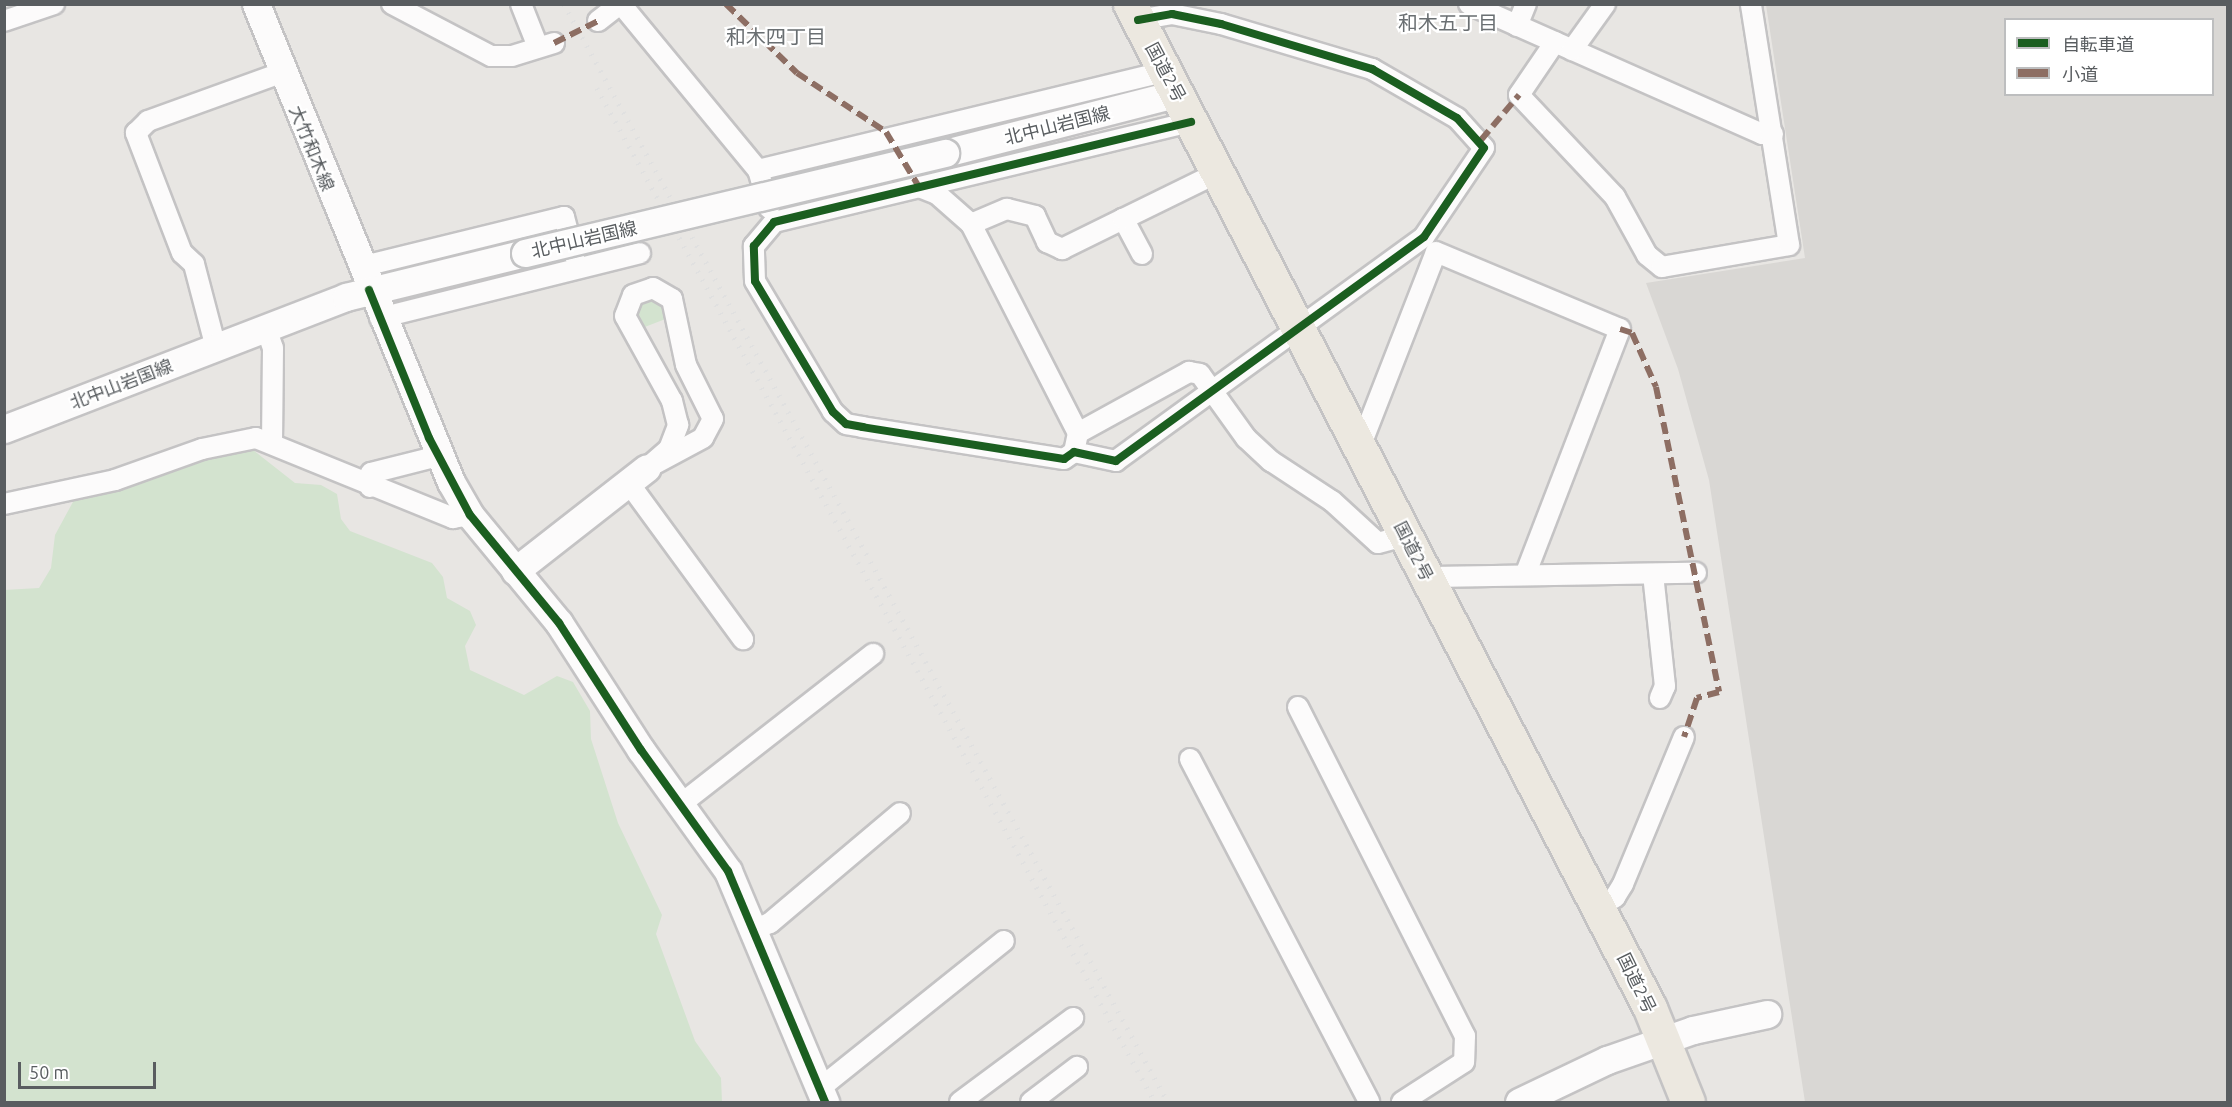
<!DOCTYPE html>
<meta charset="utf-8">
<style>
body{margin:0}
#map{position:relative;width:2232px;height:1107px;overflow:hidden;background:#e8e6e3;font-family:Ubuntu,"Noto Sans JP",sans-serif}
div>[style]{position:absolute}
.industrial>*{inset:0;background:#d9d7d4}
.green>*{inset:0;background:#d3e3cf}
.roads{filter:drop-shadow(2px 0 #c4c3c4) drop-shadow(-2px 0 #c4c3c4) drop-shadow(0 2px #c4c3c4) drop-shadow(0 -2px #c4c3c4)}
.street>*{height:20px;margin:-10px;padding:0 10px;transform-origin:10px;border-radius:10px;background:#fcfbfb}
.secondary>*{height:27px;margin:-13.5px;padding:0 13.5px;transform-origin:13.5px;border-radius:13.5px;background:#fcfbfb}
.highway>*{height:33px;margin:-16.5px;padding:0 16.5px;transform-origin:16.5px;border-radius:16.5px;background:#ece8e0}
.rail>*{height:4.5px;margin-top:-2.25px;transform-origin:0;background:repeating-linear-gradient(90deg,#e0e0e0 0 1.5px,transparent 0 9.5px)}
.bridges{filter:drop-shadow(2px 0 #c3c3c4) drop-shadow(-2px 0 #c3c3c4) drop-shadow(0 2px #c3c3c4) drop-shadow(0 -2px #c3c3c4)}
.secondary-bridge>*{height:27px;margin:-13.5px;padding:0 13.5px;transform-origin:13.5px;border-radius:13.5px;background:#fcfbfb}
.quiet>*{height:6px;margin-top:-3px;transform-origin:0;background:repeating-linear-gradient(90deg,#8d6e63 0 12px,transparent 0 18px)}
.cycleway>*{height:8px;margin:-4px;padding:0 4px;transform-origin:4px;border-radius:4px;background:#1b5e20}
span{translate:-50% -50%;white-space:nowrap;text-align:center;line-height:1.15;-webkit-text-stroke:4.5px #fff;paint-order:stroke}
.street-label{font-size:18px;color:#595d60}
.neighbourhood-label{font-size:20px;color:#6a6f72}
.frame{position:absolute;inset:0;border:6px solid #595d60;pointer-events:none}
.legend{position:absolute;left:2004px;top:18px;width:210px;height:78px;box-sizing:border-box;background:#fff;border:2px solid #bdbebf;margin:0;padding:8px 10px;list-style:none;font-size:18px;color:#595d60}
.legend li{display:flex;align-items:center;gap:12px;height:30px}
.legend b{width:30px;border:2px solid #bdbebf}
.scale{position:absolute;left:18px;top:1062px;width:138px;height:27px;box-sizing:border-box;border:3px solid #595d60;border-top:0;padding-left:8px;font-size:18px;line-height:21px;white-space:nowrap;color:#595d60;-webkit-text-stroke:4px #fff;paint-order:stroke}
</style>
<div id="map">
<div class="industrial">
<div style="clip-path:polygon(evenodd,1766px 5px,2227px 5px,2227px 1102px,1805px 1102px,1709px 480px,1678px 369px,1646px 283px,1805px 258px,1766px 5px,2006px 20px,2212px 20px,2212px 94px,2006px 94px,2006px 20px)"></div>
</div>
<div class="green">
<div style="clip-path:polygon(656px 298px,664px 302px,668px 318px,637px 330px,639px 302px)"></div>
<div style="clip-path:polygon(253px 450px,295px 483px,321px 485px,337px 494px,341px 519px,350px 531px,432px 563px,443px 577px,447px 598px,470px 611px,476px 625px,465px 646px,470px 670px,524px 695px,557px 676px,573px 682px,590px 711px,591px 739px,618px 823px,662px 915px,656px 934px,695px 1041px,721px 1078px,722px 1102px,5px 1102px,4px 590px,39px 588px,51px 568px,55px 535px,74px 500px,219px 452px)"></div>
</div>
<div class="roads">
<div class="street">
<div style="left:392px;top:4px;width:112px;rotate:27.7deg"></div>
<div style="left:491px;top:56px;width:21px"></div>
<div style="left:512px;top:56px;width:44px;rotate:-17.2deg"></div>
<div style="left:521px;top:4px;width:46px;rotate:68.4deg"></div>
<div style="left:621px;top:4px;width:215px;rotate:50.5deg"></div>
<div style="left:1469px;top:4px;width:321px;rotate:23.9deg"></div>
<div style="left:1762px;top:134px;width:11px"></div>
<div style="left:1138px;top:20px;width:35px;rotate:-10deg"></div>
<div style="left:1172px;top:14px;width:50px;rotate:11.5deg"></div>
<div style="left:1221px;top:24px;width:158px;rotate:16.6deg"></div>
<div style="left:1372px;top:69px;width:98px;rotate:30deg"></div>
<div style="left:1457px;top:118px;width:40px;rotate:48deg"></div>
<div style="left:1484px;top:148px;width:107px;rotate:124deg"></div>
<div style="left:1424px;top:237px;width:381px;rotate:144deg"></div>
<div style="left:1116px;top:461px;width:43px;rotate:-167.9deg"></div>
<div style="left:1074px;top:452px;width:12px;rotate:145deg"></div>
<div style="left:1064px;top:459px;width:204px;rotate:-171deg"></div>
<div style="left:863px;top:427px;width:17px;rotate:-170deg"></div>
<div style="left:846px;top:424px;width:18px;rotate:-137deg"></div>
<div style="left:833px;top:412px;width:152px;rotate:-120.8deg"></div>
<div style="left:755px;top:281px;width:35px;rotate:-92deg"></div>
<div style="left:754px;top:246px;width:31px;rotate:-50deg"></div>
<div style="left:774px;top:222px;width:429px;rotate:-13.5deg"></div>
<div style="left:4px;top:21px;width:53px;rotate:-18.8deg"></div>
<div style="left:598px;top:21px;width:28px;rotate:-38deg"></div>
<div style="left:1517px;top:26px;width:24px;rotate:-68deg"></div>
<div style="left:1555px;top:42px;width:64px;rotate:124.2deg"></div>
<div style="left:1519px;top:95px;width:140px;rotate:46.7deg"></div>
<div style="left:1615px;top:197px;width:66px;rotate:61.1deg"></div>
<div style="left:1647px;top:255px;width:19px;rotate:39deg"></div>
<div style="left:1662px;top:267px;width:129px;rotate:-9.8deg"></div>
<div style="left:1789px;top:245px;width:244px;rotate:-99deg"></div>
<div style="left:1572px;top:50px;width:57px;rotate:-54.3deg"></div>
<div style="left:919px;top:187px;width:19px;rotate:21deg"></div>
<div style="left:937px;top:194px;width:45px;rotate:41.4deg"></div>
<div style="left:971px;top:224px;width:235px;rotate:62.9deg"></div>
<div style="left:769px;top:208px;width:40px;rotate:-106deg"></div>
<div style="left:758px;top:170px;width:420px;rotate:-13.6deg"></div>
<div style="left:971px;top:224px;width:39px;rotate:-23deg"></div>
<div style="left:1007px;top:209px;width:29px;rotate:14deg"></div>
<div style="left:1035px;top:216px;width:29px;rotate:65deg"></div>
<div style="left:1047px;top:242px;width:17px;rotate:25deg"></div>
<div style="left:1062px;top:249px;width:68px;rotate:-26.2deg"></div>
<div style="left:1142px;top:254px;width:40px;rotate:-118deg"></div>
<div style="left:1123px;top:219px;width:105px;rotate:-26.1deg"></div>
<div style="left:360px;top:267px;width:210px;rotate:-13.8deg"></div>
<div style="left:564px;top:217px;width:39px;rotate:75deg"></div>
<div style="left:653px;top:288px;width:22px;rotate:30deg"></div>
<div style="left:672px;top:299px;width:67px;rotate:78deg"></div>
<div style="left:686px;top:365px;width:60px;rotate:63.4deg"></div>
<div style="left:713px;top:419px;width:21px;rotate:118deg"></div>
<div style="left:703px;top:438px;width:64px;rotate:151.8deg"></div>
<div style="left:647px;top:468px;width:29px;rotate:-41deg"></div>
<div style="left:669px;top:449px;width:26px;rotate:-69deg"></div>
<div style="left:678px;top:425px;width:25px;rotate:-104deg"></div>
<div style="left:672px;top:401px;width:97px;rotate:-118.9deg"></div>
<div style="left:625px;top:316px;width:22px;rotate:-69deg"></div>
<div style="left:633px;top:295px;width:21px;rotate:-19deg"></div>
<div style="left:380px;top:318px;width:268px;rotate:-14deg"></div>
<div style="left:266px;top:328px;width:21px;rotate:71deg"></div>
<div style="left:273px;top:348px;width:95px;rotate:90.6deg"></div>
<div style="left:216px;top:348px;width:87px;rotate:-104.7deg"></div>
<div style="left:194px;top:264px;width:16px;rotate:-137deg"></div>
<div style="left:182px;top:253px;width:129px;rotate:-111deg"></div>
<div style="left:136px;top:133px;width:17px;rotate:-45deg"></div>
<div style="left:148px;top:121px;width:144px;rotate:-19.9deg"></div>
<div style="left:1360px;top:447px;width:209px;rotate:-68.7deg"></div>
<div style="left:1436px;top:252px;width:199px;rotate:22.7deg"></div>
<div style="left:1620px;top:329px;width:261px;rotate:111.1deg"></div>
<div style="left:1074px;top:452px;width:19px;rotate:-78deg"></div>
<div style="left:1078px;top:433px;width:127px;rotate:-28.8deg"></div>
<div style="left:1189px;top:372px;width:11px;rotate:10deg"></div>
<div style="left:1200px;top:374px;width:79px;rotate:54.3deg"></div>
<div style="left:1246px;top:438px;width:34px;rotate:43deg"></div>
<div style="left:1271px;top:461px;width:73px;rotate:33.3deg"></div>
<div style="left:1332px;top:501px;width:62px;rotate:42.4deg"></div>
<div style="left:1378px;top:543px;width:30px;rotate:-15deg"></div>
<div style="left:628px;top:482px;width:195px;rotate:53.8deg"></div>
<div style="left:370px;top:487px;width:14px;rotate:-86deg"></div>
<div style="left:371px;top:473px;width:69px;rotate:-14.2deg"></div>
<div style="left:4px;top:504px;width:114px;rotate:-12.2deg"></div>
<div style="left:115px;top:480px;width:92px;rotate:-19.6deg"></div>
<div style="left:202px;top:449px;width:55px;rotate:-11.5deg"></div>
<div style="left:256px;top:438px;width:213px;rotate:22.1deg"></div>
<div style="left:453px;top:518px;width:17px;rotate:-10deg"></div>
<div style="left:1653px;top:574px;width:113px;rotate:83.9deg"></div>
<div style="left:1665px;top:686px;width:13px;rotate:113deg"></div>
<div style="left:1427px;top:577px;width:269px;rotate:-0.9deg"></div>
<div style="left:1298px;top:707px;width:369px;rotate:63.1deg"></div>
<div style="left:1465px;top:1036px;width:26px;rotate:92deg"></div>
<div style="left:1464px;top:1062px;width:74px;rotate:147.2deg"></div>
<div style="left:1190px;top:759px;width:387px;rotate:62.4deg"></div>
<div style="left:681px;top:804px;width:244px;rotate:-38deg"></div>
<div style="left:1598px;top:907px;width:20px;rotate:-30deg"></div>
<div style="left:1615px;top:897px;width:15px;rotate:-58deg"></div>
<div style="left:1623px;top:884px;width:159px;rotate:-67.5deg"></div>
<div style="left:755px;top:929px;width:16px;rotate:-22deg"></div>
<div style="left:770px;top:923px;width:170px;rotate:-40.2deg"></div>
<div style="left:817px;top:1084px;width:12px;rotate:-14deg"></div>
<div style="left:829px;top:1081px;width:224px;rotate:-38.7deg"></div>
<div style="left:960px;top:1102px;width:141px;rotate:-36.6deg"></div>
<div style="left:1031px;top:1102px;width:58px;rotate:-37.3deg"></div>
</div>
<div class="secondary">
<div style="left:256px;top:4px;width:516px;rotate:67.81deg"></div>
<div style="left:451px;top:482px;width:38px;rotate:60deg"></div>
<div style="left:470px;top:515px;width:140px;rotate:50.5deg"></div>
<div style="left:559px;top:623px;width:151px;rotate:57.2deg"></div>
<div style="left:641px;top:750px;width:149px;rotate:54.3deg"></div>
<div style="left:728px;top:871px;width:251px;rotate:67.2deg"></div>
<div style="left:945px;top:153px;width:241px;rotate:-14.4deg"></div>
<div style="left:4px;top:429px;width:367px;rotate:-21.1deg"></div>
<div style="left:346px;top:297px;width:184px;rotate:-13.8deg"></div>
<div style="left:515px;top:571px;width:167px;rotate:-38deg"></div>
<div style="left:1519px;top:1102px;width:98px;rotate:-25.5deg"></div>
<div style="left:1607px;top:1060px;width:91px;rotate:-19.2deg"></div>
<div style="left:1693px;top:1030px;width:76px;rotate:-12.2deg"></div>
</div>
<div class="highway">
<div style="left:1130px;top:4px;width:1131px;rotate:62.62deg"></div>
<div style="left:1650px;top:1008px;width:101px;rotate:68deg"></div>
</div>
</div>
<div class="rail">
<div style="left:564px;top:4px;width:1253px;rotate:61.19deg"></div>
<div style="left:597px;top:88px;width:1157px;rotate:61.18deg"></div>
</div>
<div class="bridges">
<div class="secondary-bridge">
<div style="left:525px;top:253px;width:432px;rotate:-13.4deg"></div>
</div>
</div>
<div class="quiet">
<div style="left:726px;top:4px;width:99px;rotate:44.2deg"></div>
<div style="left:797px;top:73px;width:107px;rotate:33.5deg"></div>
<div style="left:886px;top:132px;width:64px;rotate:59deg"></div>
<div style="left:554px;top:43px;width:49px;rotate:-26.6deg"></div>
<div style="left:1481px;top:140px;width:59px;rotate:-49.8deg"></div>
<div style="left:1620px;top:329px;width:13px;rotate:18deg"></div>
<div style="left:1632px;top:333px;width:59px;rotate:66deg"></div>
<div style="left:1656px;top:387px;width:311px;rotate:78.3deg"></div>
<div style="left:1719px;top:692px;width:23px;rotate:165deg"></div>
<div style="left:1697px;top:698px;width:41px;rotate:108.4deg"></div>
</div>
<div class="cycleway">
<div style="left:1138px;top:20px;width:35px;rotate:-10deg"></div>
<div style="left:1172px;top:14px;width:50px;rotate:11.5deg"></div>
<div style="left:1221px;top:24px;width:158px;rotate:16.6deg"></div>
<div style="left:1372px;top:69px;width:98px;rotate:30deg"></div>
<div style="left:1457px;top:118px;width:40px;rotate:48deg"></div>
<div style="left:1484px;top:148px;width:107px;rotate:124deg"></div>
<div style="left:1424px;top:237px;width:381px;rotate:144deg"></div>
<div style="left:1116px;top:461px;width:43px;rotate:-167.9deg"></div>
<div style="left:1074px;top:452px;width:12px;rotate:145deg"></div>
<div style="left:1064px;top:459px;width:204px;rotate:-171deg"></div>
<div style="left:863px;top:427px;width:17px;rotate:-170deg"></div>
<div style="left:846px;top:424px;width:18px;rotate:-137deg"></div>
<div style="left:833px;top:412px;width:152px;rotate:-120.8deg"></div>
<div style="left:755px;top:281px;width:35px;rotate:-92deg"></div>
<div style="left:754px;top:246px;width:31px;rotate:-50deg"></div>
<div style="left:774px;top:222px;width:429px;rotate:-13.5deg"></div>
<div style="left:369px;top:290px;width:160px;rotate:67.9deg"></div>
<div style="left:429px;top:438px;width:87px;rotate:62deg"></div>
<div style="left:470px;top:515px;width:140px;rotate:50.5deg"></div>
<div style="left:559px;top:623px;width:151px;rotate:57.2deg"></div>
<div style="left:641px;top:750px;width:149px;rotate:54.3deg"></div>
<div style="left:728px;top:871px;width:251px;rotate:67.2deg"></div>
</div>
<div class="street-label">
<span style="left:1166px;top:72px;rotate:62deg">国道2号</span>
<span style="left:1057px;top:125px;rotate:-14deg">北中山岩国線</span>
<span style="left:312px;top:148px;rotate:68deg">大竹和木線</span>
<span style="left:584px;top:239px;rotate:-13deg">北中山岩国線</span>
<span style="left:121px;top:384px;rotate:-21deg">北中山岩国線</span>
<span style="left:1414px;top:551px;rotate:63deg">国道2号</span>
<span style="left:1637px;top:983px;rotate:64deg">国道2号</span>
</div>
<div class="neighbourhood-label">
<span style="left:1448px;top:22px">和木五丁目</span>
<span style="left:776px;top:36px">和木四丁目</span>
</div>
<div class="frame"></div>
<ul class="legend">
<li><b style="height:8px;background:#1b5e20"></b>自転車道</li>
<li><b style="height:8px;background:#8d6e63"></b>小道</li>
</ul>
<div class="scale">50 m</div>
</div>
